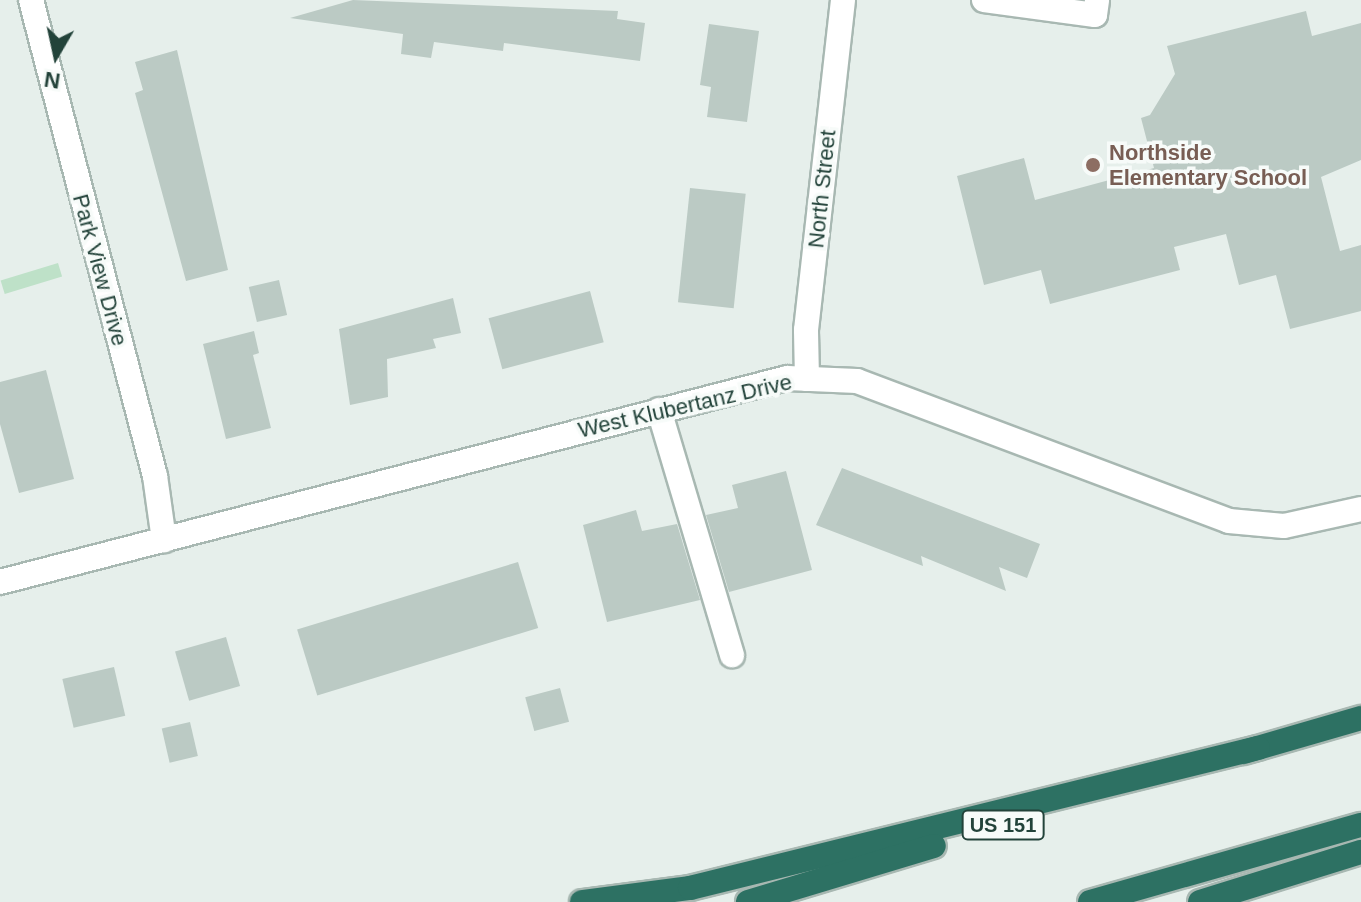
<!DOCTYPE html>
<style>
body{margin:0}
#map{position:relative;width:1361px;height:902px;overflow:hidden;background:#e6efeb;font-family:Arial,sans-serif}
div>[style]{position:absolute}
.green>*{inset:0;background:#bee1c8;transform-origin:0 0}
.building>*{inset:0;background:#bbcac4;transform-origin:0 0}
.roads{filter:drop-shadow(2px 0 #a8b8b2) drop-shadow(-2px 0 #a8b8b2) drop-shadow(0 2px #a8b8b2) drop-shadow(0 -2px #a8b8b2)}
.minor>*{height:24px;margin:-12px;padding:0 12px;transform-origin:12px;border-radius:12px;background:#fff}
.highway>*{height:24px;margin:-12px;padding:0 12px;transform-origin:12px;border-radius:12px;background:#2d7163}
.dots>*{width:22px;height:22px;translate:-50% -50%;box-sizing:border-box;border:4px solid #f7fbf9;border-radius:50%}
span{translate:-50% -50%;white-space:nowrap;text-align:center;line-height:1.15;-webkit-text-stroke:7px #f7fbf9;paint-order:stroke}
.shield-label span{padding:2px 6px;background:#f7fbf9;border:2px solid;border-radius:6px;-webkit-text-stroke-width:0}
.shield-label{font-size:20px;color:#23433a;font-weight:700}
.education-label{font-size:22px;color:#785e54;font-weight:700}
.left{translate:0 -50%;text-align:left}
.street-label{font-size:22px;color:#23433a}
.north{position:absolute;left:16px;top:16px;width:80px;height:80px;-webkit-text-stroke:6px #f7fbf9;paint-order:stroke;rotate:189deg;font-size:22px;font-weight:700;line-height:32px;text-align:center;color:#23433a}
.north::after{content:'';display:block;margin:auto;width:28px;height:36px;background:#23433a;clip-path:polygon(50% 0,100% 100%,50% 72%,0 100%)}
</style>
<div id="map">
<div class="green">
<div style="left:58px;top:263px;width:14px;height:60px;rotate:73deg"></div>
</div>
<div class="building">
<div style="clip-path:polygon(353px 0,618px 11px,617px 19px,645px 23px,640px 61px,504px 43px,503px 51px,434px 42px,431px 58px,401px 54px,403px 34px,290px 18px)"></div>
<div style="clip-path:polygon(1306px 11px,1312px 36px,1361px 23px,1361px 160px,1321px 177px,1340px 251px,1361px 245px,1361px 311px,1290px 329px,1276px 275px,1239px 285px,1226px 234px,1174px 247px,1180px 270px,1050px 304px,1041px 270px,984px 285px,957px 176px,1024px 158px,1035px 200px,1154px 168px,1141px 118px,1150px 115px,1175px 74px,1167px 46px)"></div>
<div style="clip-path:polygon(709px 24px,759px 31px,747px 122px,707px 117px,711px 87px,700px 85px)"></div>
<div style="clip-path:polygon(177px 50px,228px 270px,186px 281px,135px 93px,143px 90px,135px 62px)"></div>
<div style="left:690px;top:188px;width:56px;height:115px;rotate:6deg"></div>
<div style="left:279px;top:280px;width:36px;height:31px;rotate:77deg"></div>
<div style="left:590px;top:291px;width:53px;height:105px;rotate:75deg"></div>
<div style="clip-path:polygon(453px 298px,461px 333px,433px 339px,436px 348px,387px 359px,388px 397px,350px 405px,339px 329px)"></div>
<div style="clip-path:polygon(254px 331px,259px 353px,253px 355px,271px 428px,226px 439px,203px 344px)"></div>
<div style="clip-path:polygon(46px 370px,74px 479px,19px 493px,0 424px,0 382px)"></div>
<div style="clip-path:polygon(842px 468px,1040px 544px,1027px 578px,999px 567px,1006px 591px,921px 556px,923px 566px,816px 525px)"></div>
<div style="clip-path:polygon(786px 471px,812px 570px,729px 592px,706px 515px,738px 508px,732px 485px)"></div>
<div style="clip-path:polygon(636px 510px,642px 531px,677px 524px,700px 600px,607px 622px,583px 525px)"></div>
<div style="left:518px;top:562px;width:69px;height:231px;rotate:73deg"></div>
<div style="left:226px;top:637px;width:51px;height:53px;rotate:74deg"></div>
<div style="left:114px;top:667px;width:50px;height:53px;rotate:77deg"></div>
<div style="left:560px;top:688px;width:35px;height:36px;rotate:75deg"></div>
<div style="left:190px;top:722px;width:35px;height:29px;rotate:77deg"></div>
</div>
<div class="roads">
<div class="minor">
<div style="left:31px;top:0;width:492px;rotate:75.4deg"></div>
<div style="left:155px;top:476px;width:65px;rotate:82deg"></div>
<div style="left:984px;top:0;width:112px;rotate:7.7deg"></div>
<div style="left:1095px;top:15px;width:15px;rotate:-82deg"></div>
<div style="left:807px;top:379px;width:49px;rotate:-91.2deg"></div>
<div style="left:806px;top:330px;width:332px;rotate:-83.6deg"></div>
<div style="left:659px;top:410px;width:256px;rotate:73.4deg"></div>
<div style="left:0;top:582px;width:813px;rotate:-14.53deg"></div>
<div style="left:787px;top:378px;width:70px;rotate:2.5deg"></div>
<div style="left:857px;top:381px;width:397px;rotate:20.6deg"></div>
<div style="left:1229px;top:521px;width:55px;rotate:5.2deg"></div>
<div style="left:1284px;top:526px;width:79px;rotate:-12.4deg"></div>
</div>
<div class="highway">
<div style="left:1244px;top:752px;width:122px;rotate:-16.2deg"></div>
<div style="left:582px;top:902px;width:109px;rotate:-7.4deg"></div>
<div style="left:690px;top:888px;width:585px;rotate:-13.85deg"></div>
<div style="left:748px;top:902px;width:194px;rotate:-16.8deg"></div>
<div style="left:1090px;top:902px;width:282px;rotate:-15.9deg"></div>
<div style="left:1200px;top:902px;width:169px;rotate:-17.3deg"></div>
</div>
</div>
<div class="dots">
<div style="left:1093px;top:165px;background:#8d6e63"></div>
</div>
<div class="shield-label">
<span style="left:1003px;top:825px">US 151</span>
</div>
<div class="education-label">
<span class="left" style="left:1109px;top:165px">Northside<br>Elementary School</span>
</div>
<div class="street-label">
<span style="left:822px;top:189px;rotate:-84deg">North Street</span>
<span style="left:100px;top:270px;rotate:75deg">Park View Drive</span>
<span style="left:685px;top:406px;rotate:-13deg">West Klubertanz Drive</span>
</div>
<div class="north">N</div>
</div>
